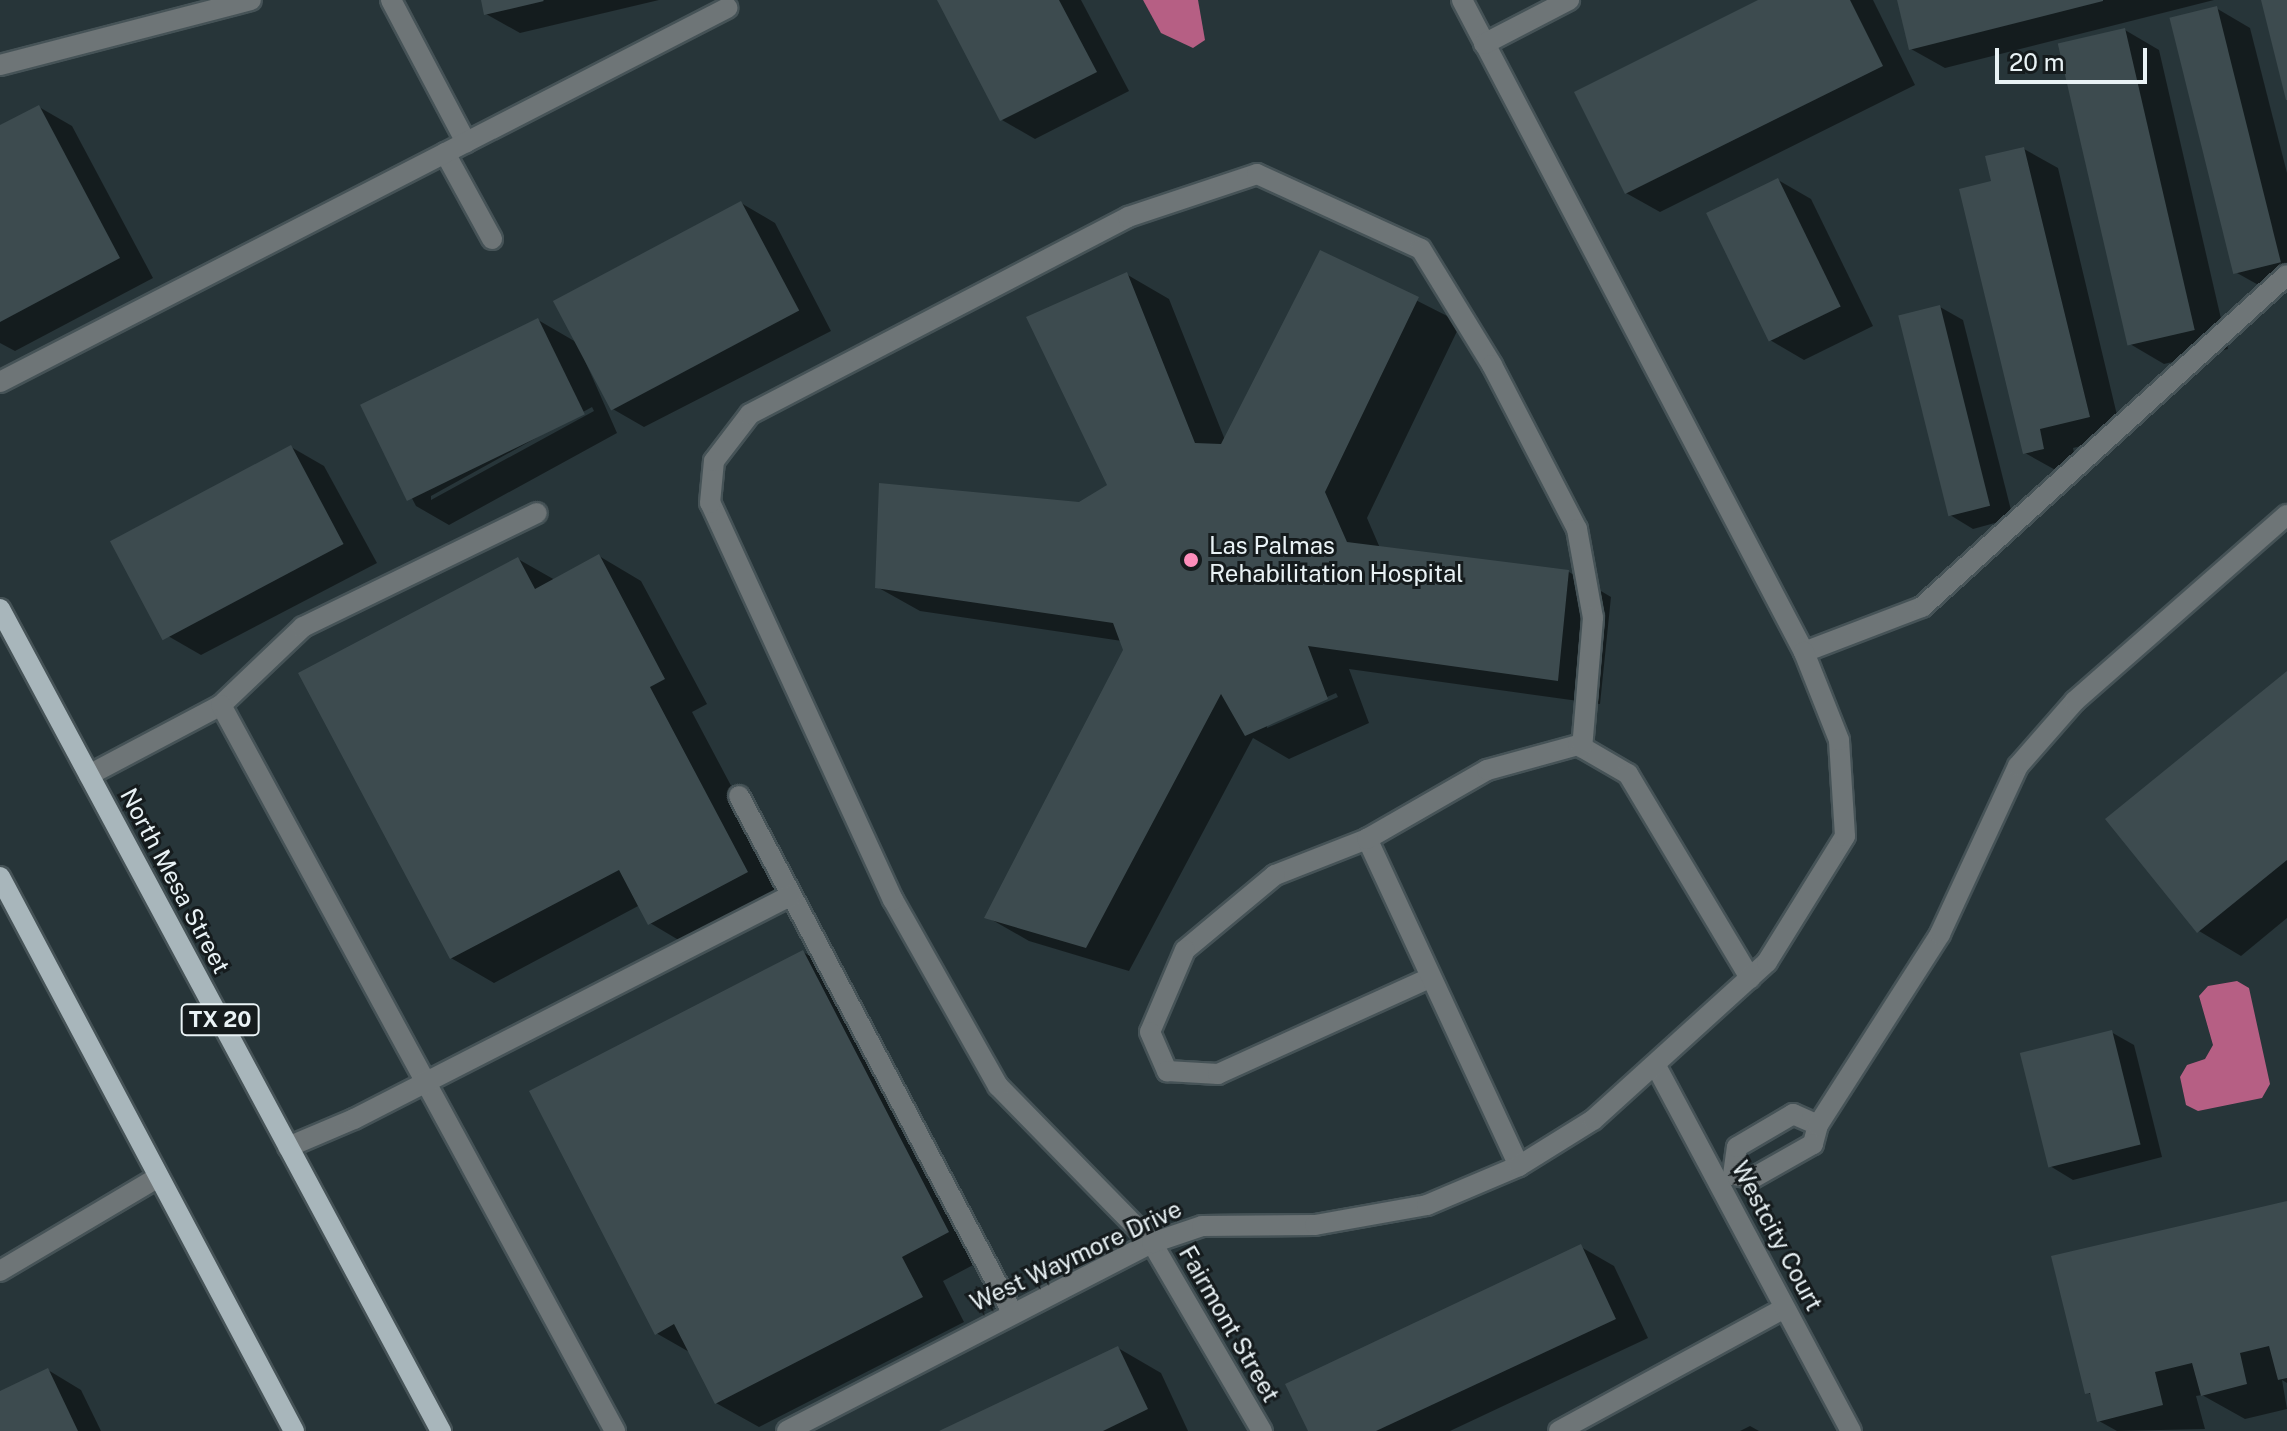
<!DOCTYPE html>
<style>
body{margin:0}
#map{position:relative;width:2287px;height:1431px;overflow:hidden;background:#273539;font-family:"Public Sans",sans-serif}
div>[style]{position:absolute}
.water>*{inset:0;background:#b65f84}
.shadow>*{inset:0;background:#0007}
.building>*{inset:0;background:#3d4b4f;transform-origin:0 0}
.roads{filter:drop-shadow(2px 0 #465357) drop-shadow(-2px 0 #465357) drop-shadow(0 2px #465357) drop-shadow(0 -2px #465357)}
.service>*{height:20px;margin:-10px;padding:0 10px;transform-origin:10px;border-radius:10px;background:#6e7577}
.minor>*{height:20px;margin:-10px;padding:0 10px;transform-origin:10px;border-radius:10px;background:#6e7577}
.primary>*{height:20px;margin:-10px;padding:0 10px;transform-origin:10px;border-radius:10px;background:#a8b6bb}
.dots>*{width:22px;height:22px;translate:-50% -50%;box-sizing:border-box;border:4px solid #151b1d;border-radius:50%}
span{translate:-50% -50%;white-space:nowrap;text-align:center;line-height:1.15;-webkit-text-stroke:6px #151b1d;paint-order:stroke}
.shield-label span{padding:2px 6px;background:#151b1d;border:2px solid;border-radius:6px;-webkit-text-stroke-width:0}
.shield-label{font-size:22px;color:#e9f2f5;font-weight:700}
.poi-label{font-size:24px;color:#e9f2f5}
.left{translate:0 -50%;text-align:left}
.street-label{font-size:24px;color:#e9f2f5}
.scale{position:absolute;left:1995px;top:48px;width:152px;height:36px;box-sizing:border-box;border:4px solid #e9f2f5;border-top:0;padding-left:10px;font-size:24px;line-height:28px;white-space:nowrap;color:#e9f2f5;-webkit-text-stroke:6px #151b1d;paint-order:stroke}
</style>
<div id="map">
<div class="water">
<div style="clip-path:polygon(1143px 0,1198px 0,1205px 40px,1193px 48px,1161px 33px)"></div>
<div style="clip-path:polygon(2237px 981px,2249px 988px,2270px 1084px,2262px 1098px,2198px 1111px,2186px 1105px,2180px 1077px,2187px 1065px,2205px 1059px,2213px 1045px,2199px 996px,2208px 986px)"></div>
</div>
<div class="shadow">
<div style="clip-path:polygon(483px 0,659px 0,520px 33px,486px 14px)"></div>
<div style="clip-path:polygon(939px 0,1081px 0,1129px 91px,1035px 139px,1002px 120px)"></div>
<div style="clip-path:polygon(1762px 0,1873px 0,1915px 85px,1660px 212px,1626px 193px)"></div>
<div style="clip-path:polygon(1899px 0,2214px 0,1945px 68px,1911px 49px)"></div>
<div style="clip-path:polygon(2216px 8px,2250px 28px,2287px 173px,2287px 288px,2271px 292px,2237px 273px)"></div>
<div style="clip-path:polygon(2125px 30px,2159px 50px,2228px 349px,2164px 364px,2130px 344px)"></div>
<div style="clip-path:polygon(39px 107px,72px 126px,153px 278px,15px 351px,0 343px,0 128px)"></div>
<div style="clip-path:polygon(2024px 149px,2058px 168px,2122px 436px,2073px 448px,2077px 467px,2059px 472px,2025px 453px,1994px 182px)"></div>
<div style="clip-path:polygon(1778px 180px,1811px 199px,1873px 326px,1804px 360px,1770px 340px)"></div>
<div style="clip-path:polygon(evenodd,741px 203px,775px 223px,831px 331px,644px 427px,611px 408px,582px 354px,617px 433px,449px 525px,416px 506px,368px 415px,538px 320px,576px 342px,741px 203px,592px 407px,594px 411px,431px 500px,431px 496px,592px 407px)"></div>
<div style="clip-path:polygon(evenodd,1321px 252px,1461px 323px,1367px 518px,1380px 548px,1569px 572px,1611px 597px,1600px 704px,1349px 669px,1369px 723px,1289px 759px,1253px 738px,1129px 971px,1029px 941px,987px 917px,1125px 650px,1122px 641px,920px 611px,877px 587px,1079px 504px,1110px 486px,1126px 274px,1169px 299px,1225px 440px,1321px 252px,1336px 693px,1338px 697px,1267px 728px,1267px 724px,1336px 693px)"></div>
<div style="clip-path:polygon(1940px 307px,1963px 320px,2013px 518px,1973px 529px,1950px 515px)"></div>
<div style="clip-path:polygon(291px 447px,324px 466px,377px 563px,201px 655px,168px 636px)"></div>
<div style="clip-path:polygon(599px 556px,641px 581px,707px 704px,692px 712px,790px 897px,692px 948px,650px 923px,640px 905px,494px 983px,451px 958px,518px 559px,555px 580px)"></div>
<div style="clip-path:polygon(2287px 673px,2287px 918px,2241px 956px,2199px 931px)"></div>
<div style="clip-path:polygon(803px 952px,846px 977px,990px 1256px,943px 1281px,964px 1322px,759px 1427px,716px 1403px,691px 1353px,656px 1333px)"></div>
<div style="clip-path:polygon(2111px 1032px,2134px 1045px,2162px 1157px,2073px 1180px,2050px 1166px)"></div>
<div style="clip-path:polygon(2287px 1201px,2287px 1383px,2282px 1380px,2287px 1409px,2245px 1419px,2202px 1395px,2196px 1396px,2205px 1429px,2117px 1431px,2099px 1421px,2093px 1396px,2087px 1392px)"></div>
<div style="clip-path:polygon(1581px 1247px,1614px 1266px,1648px 1338px,1450px 1431px,1310px 1431px)"></div>
<div style="clip-path:polygon(1118px 1348px,1161px 1373px,1188px 1431px,944px 1431px)"></div>
<div style="clip-path:polygon(48px 1370px,81px 1390px,101px 1431px,0 1431px,0 1393px)"></div>
<div style="clip-path:polygon(1750px 1426px,1759px 1431px,1740px 1431px)"></div>
</div>
<div class="building">
<div style="clip-path:polygon(481px 0,543px 0,544px 1px,484px 15px)"></div>
<div style="clip-path:polygon(937px 0,1059px 0,1097px 72px,1000px 121px)"></div>
<div style="clip-path:polygon(1758px 0,1850px 0,1883px 66px,1625px 194px,1574px 92px)"></div>
<div style="clip-path:polygon(1897px 0,2103px 0,2103px 1px,1909px 50px)"></div>
<div style="clip-path:polygon(2261px 0,2287px 0,2287px 100px,2286px 100px)"></div>
<div style="left:2217px;top:6px;width:264px;height:49px;rotate:76deg"></div>
<div style="left:2125px;top:28px;width:310px;height:69px;rotate:77deg"></div>
<div style="clip-path:polygon(39px 105px,120px 258px,0 322px,0 125px)"></div>
<div style="clip-path:polygon(2024px 147px,2090px 417px,2040px 429px,2044px 449px,2023px 454px,1959px 189px,1991px 181px,1985px 156px)"></div>
<div style="left:1778px;top:178px;width:143px;height:80px;rotate:64deg"></div>
<div style="left:741px;top:201px;width:124px;height:213px;rotate:62deg"></div>
<div style="clip-path:polygon(1320px 250px,1419px 297px,1325px 492px,1347px 542px,1569px 570px,1558px 681px,1308px 646px,1328px 699px,1245px 736px,1221px 694px,1086px 948px,984px 918px,1123px 650px,1113px 623px,875px 588px,879px 483px,1079px 502px,1107px 485px,1026px 317px,1127px 272px,1195px 443px,1221px 444px)"></div>
<div style="left:1940px;top:305px;width:207px;height:43px;rotate:76deg"></div>
<div style="left:538px;top:318px;width:107px;height:198px;rotate:64deg"></div>
<div style="left:291px;top:445px;width:112px;height:205px;rotate:62deg"></div>
<div style="clip-path:polygon(599px 554px,665px 679px,650px 687px,748px 872px,648px 925px,619px 870px,450px 959px,298px 673px,518px 557px,535px 589px)"></div>
<div style="clip-path:polygon(2287px 671px,2287px 860px,2197px 933px,2105px 819px)"></div>
<div style="clip-path:polygon(803px 950px,949px 1232px,902px 1257px,923px 1297px,715px 1404px,674px 1324px,655px 1335px,529px 1091px)"></div>
<div style="left:2112px;top:1030px;width:118px;height:95px;rotate:76deg"></div>
<div style="clip-path:polygon(2287px 1201px,2287px 1378px,2278px 1380px,2269px 1346px,2240px 1353px,2247px 1384px,2201px 1396px,2192px 1363px,2155px 1372px,2163px 1405px,2097px 1422px,2090px 1393px,2085px 1394px,2051px 1256px)"></div>
<div style="clip-path:polygon(1581px 1244px,1616px 1319px,1376px 1431px,1308px 1431px,1285px 1384px)"></div>
<div style="clip-path:polygon(1118px 1346px,1148px 1409px,1103px 1431px,939px 1431px)"></div>
<div style="clip-path:polygon(48px 1368px,78px 1431px,0 1431px,0 1391px)"></div>
</div>
<div class="roads">
<div class="service">
<div style="left:391px;top:0;width:161px;rotate:62.2deg"></div>
<div style="left:1462px;top:0;width:736px;rotate:62.32deg"></div>
<div style="left:1804px;top:652px;width:126px;rotate:-20.9deg"></div>
<div style="left:1922px;top:607px;width:493px;rotate:-42.3deg"></div>
<div style="left:1484px;top:44px;width:96px;rotate:-27.4deg"></div>
<div style="left:0;top:65px;width:259px;rotate:-14.5deg"></div>
<div style="left:445px;top:153px;width:98px;rotate:61.3deg"></div>
<div style="left:0;top:382px;width:818px;rotate:-27.22deg"></div>
<div style="left:221px;top:705px;width:113px;rotate:-43.6deg"></div>
<div style="left:303px;top:627px;width:260px;rotate:-26deg"></div>
<div style="left:89px;top:775px;width:149px;rotate:-27.9deg"></div>
<div style="left:221px;top:705px;width:826px;rotate:61.51deg"></div>
<div style="left:739px;top:796px;width:584px;rotate:62.12deg"></div>
<div style="left:1367px;top:839px;width:99px;rotate:158.6deg"></div>
<div style="left:1275px;top:875px;width:117px;rotate:140.2deg"></div>
<div style="left:1185px;top:950px;width:89px;rotate:113.1deg"></div>
<div style="left:1150px;top:1032px;width:43px;rotate:66.4deg"></div>
<div style="left:1167px;top:1071px;width:51px;rotate:3.4deg"></div>
<div style="left:1218px;top:1074px;width:233px;rotate:-24.4deg"></div>
<div style="left:1793px;top:1114px;width:27px;rotate:24deg"></div>
<div style="left:1818px;top:1125px;width:20px;rotate:105deg"></div>
<div style="left:1813px;top:1144px;width:69px;rotate:150.5deg"></div>
<div style="left:1753px;top:1178px;width:20px;rotate:-171deg"></div>
<div style="left:1733px;top:1175px;width:28px;rotate:-82deg"></div>
<div style="left:1737px;top:1147px;width:65px;rotate:-30.5deg"></div>
<div style="left:1818px;top:1125px;width:227px;rotate:-57.4deg"></div>
<div style="left:1940px;top:934px;width:185px;rotate:-65.1deg"></div>
<div style="left:2018px;top:766px;width:86px;rotate:-48.8deg"></div>
<div style="left:2075px;top:701px;width:282px;rotate:-41.3deg"></div>
<div style="left:288px;top:1147px;width:72px;rotate:-23deg"></div>
<div style="left:354px;top:1119px;width:490px;rotate:-27.1deg"></div>
<div style="left:1519px;top:1166px;width:361px;rotate:-114.9deg"></div>
<div style="left:1367px;top:839px;width:138px;rotate:-29.9deg"></div>
<div style="left:1487px;top:770px;width:94px;rotate:-15.4deg"></div>
<div style="left:1578px;top:745px;width:58px;rotate:30.1deg"></div>
<div style="left:1628px;top:774px;width:238px;rotate:59.1deg"></div>
<div style="left:1152px;top:1243px;width:220px;rotate:-134.4deg"></div>
<div style="left:998px;top:1086px;width:214px;rotate:-119.4deg"></div>
<div style="left:893px;top:900px;width:437px;rotate:-114.7deg"></div>
<div style="left:710px;top:503px;width:42px;rotate:-84.6deg"></div>
<div style="left:714px;top:461px;width:59px;rotate:-52.5deg"></div>
<div style="left:750px;top:414px;width:426px;rotate:-27.5deg"></div>
<div style="left:1128px;top:217px;width:136px;rotate:-18.4deg"></div>
<div style="left:1257px;top:174px;width:180px;rotate:24.6deg"></div>
<div style="left:1421px;top:249px;width:136px;rotate:58.5deg"></div>
<div style="left:1492px;top:365px;width:185px;rotate:62.6deg"></div>
<div style="left:1577px;top:529px;width:90px;rotate:79.8deg"></div>
<div style="left:1593px;top:618px;width:130px;rotate:94.8deg"></div>
<div style="left:0;top:1271px;width:184px;rotate:-30.7deg"></div>
<div style="left:1559px;top:1431px;width:257px;rotate:-28.6deg"></div>
</div>
<div class="minor">
<div style="left:1656px;top:1066px;width:414px;rotate:61.9deg"></div>
<div style="left:1152px;top:1243px;width:218px;rotate:59.7deg"></div>
<div style="left:787px;top:1431px;width:411px;rotate:-27.3deg"></div>
<div style="left:1152px;top:1243px;width:53px;rotate:-18.8deg"></div>
<div style="left:1202px;top:1226px;width:113px;rotate:-0.5deg"></div>
<div style="left:1315px;top:1225px;width:114px;rotate:-10.1deg"></div>
<div style="left:1427px;top:1205px;width:100px;rotate:-23deg"></div>
<div style="left:1519px;top:1166px;width:87px;rotate:-31.9deg"></div>
<div style="left:1593px;top:1120px;width:235px;rotate:-42.2deg"></div>
<div style="left:1767px;top:962px;width:148px;rotate:-58.2deg"></div>
<div style="left:1845px;top:836px;width:96px;rotate:-93.6deg"></div>
<div style="left:1839px;top:740px;width:95px;rotate:-111.7deg"></div>
</div>
<div class="primary">
<div style="left:0;top:609px;width:933px;rotate:61.79deg"></div>
<div style="left:0;top:877px;width:627px;rotate:62.05deg"></div>
</div>
</div>
<div class="dots">
<div style="left:1191px;top:560px;background:#fe8ebc"></div>
</div>
<div class="shield-label">
<span style="left:220px;top:1020px">TX 20</span>
</div>
<div class="poi-label">
<span class="left" style="left:1209px;top:560px">Las Palmas<br>Rehabilitation Hospital</span>
</div>
<div class="street-label">
<span style="left:175px;top:881px;rotate:62deg">North Mesa Street</span>
<span style="left:1777px;top:1236px;rotate:62deg">Westcity Court</span>
<span style="left:1076px;top:1256px;rotate:-25deg">West Waymore Drive</span>
<span style="left:1229px;top:1324px;rotate:60deg">Fairmont Street</span>
</div>
<div class="scale">20 m</div>
</div>
